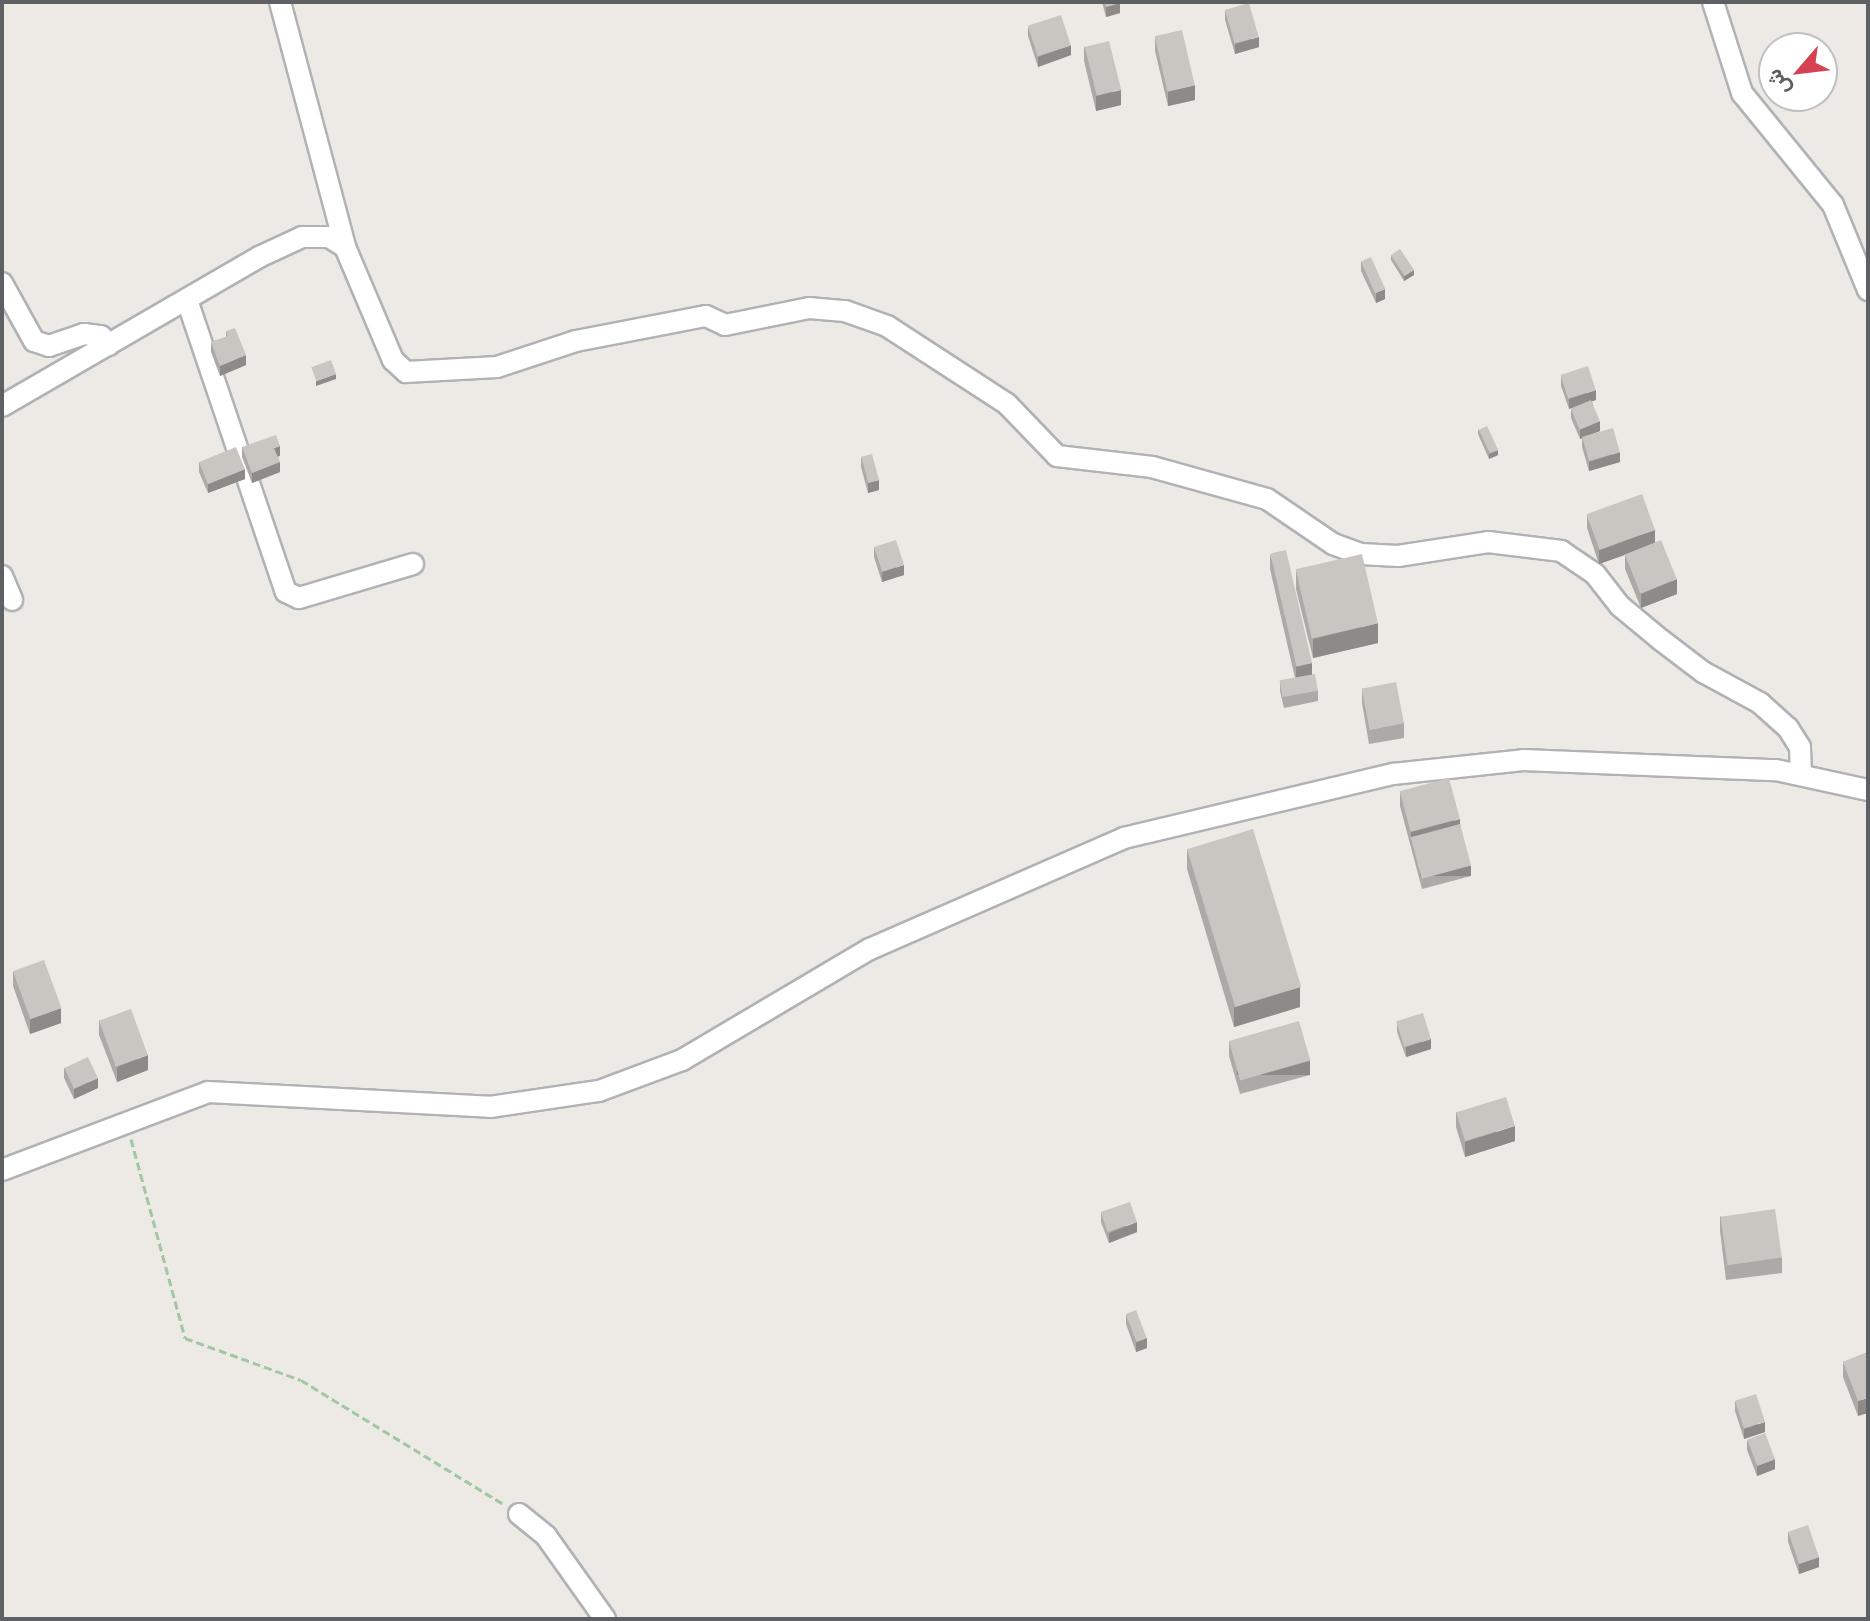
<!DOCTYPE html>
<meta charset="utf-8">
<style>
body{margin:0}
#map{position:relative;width:1870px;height:1621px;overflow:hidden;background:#edeae5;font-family:"Alegreya Sans",Vazirmatn,sans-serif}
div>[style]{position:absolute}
.path>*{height:3px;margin-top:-1.5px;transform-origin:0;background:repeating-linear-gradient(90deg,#a1c7a5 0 8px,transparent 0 12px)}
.roads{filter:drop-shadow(2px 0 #b0b3b5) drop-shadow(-2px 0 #b0b3b5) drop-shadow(0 2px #b0b3b5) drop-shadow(0 -2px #b0b3b5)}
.minor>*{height:20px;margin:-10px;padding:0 10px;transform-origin:10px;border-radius:10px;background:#fff}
.wall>*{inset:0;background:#ada9a6}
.shaded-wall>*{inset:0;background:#8d8a87;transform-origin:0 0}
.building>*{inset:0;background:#c9c5c1;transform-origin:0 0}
span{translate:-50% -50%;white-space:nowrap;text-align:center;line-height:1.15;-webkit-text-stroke:8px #fff;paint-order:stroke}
.frame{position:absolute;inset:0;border:4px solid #5d6163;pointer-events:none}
.north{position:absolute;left:1758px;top:32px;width:80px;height:80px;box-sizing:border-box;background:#fff;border:2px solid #bec0c1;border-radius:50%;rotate:242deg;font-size:22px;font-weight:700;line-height:32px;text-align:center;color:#5d6163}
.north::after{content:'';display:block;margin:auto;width:28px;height:36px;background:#d54353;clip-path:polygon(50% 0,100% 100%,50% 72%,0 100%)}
</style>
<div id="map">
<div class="path">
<div style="left:131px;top:1139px;width:206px;rotate:74.8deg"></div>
<div style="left:185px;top:1338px;width:123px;rotate:19.9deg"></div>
<div style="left:301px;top:1380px;width:239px;rotate:31.5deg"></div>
</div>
<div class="roads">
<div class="minor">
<div style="left:280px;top:2px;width:253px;rotate:75.1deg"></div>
<div style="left:345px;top:247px;width:123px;rotate:67deg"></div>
<div style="left:393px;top:360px;width:18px;rotate:43deg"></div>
<div style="left:406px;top:372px;width:91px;rotate:-3.1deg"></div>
<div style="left:497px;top:367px;width:83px;rotate:-18.2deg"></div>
<div style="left:576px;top:341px;width:132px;rotate:-10.9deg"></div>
<div style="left:706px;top:316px;width:21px;rotate:25deg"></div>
<div style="left:725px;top:325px;width:86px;rotate:-11.4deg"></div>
<div style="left:809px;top:308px;width:36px;rotate:5deg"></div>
<div style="left:845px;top:311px;width:45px;rotate:19.7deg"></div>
<div style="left:887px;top:326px;width:143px;rotate:33deg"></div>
<div style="left:1007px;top:404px;width:72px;rotate:46.1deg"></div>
<div style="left:1057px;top:456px;width:96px;rotate:6.6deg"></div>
<div style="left:1152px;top:467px;width:119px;rotate:15.5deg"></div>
<div style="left:1267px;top:499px;width:80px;rotate:34.3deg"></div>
<div style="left:1333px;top:544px;width:30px;rotate:20deg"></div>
<div style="left:1361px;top:554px;width:37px;rotate:3deg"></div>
<div style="left:1398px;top:556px;width:91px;rotate:-8.8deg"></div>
<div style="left:1488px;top:542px;width:74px;rotate:7deg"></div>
<div style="left:1561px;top:551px;width:41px;rotate:34.1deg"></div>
<div style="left:1595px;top:574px;width:41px;rotate:52deg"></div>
<div style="left:1620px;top:606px;width:53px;rotate:39.7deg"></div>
<div style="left:1661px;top:640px;width:53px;rotate:37.3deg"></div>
<div style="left:1703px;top:672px;width:65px;rotate:28.5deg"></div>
<div style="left:1760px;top:703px;width:38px;rotate:42deg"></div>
<div style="left:1788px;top:728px;width:22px;rotate:58deg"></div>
<div style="left:1800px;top:747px;width:28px;rotate:88deg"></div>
<div style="left:1713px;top:2px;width:96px;rotate:72.3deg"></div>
<div style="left:1742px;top:93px;width:144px;rotate:50.9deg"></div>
<div style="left:1833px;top:205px;width:92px;rotate:67.6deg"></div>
<div style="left:2px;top:283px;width:66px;rotate:61.1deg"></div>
<div style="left:34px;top:341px;width:16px;rotate:18deg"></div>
<div style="left:49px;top:346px;width:37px;rotate:-19deg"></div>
<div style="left:84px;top:334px;width:17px;rotate:7deg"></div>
<div style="left:101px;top:336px;width:12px;rotate:48deg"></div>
<div style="left:187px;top:300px;width:308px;rotate:71.3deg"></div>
<div style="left:286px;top:592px;width:14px;rotate:25deg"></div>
<div style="left:299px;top:598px;width:119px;rotate:-16.6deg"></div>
<div style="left:2px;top:406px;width:297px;rotate:-30.1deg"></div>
<div style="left:259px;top:257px;width:47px;rotate:-24.9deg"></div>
<div style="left:302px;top:237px;width:27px"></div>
<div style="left:329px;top:237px;width:19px;rotate:32deg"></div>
<div style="left:2px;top:576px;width:26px;rotate:67deg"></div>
<div style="left:2px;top:1170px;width:220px;rotate:-20.7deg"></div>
<div style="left:208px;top:1092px;width:282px;rotate:3deg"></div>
<div style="left:490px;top:1107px;width:110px;rotate:-8.4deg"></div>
<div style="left:599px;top:1091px;width:89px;rotate:-20.5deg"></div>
<div style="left:682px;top:1060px;width:218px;rotate:-30.6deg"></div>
<div style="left:870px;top:949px;width:277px;rotate:-23.6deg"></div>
<div style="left:1124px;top:838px;width:277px;rotate:-13.4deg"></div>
<div style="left:1393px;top:774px;width:131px;rotate:-6.1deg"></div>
<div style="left:1523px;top:760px;width:253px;rotate:2.3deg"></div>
<div style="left:1776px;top:770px;width:94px;rotate:12.3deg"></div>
<div style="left:519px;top:1514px;width:35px;rotate:39deg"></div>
<div style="left:546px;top:1536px;width:102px;rotate:54.6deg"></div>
</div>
</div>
<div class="wall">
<div style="clip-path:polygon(1102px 2px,1119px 2px,1120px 13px,1106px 17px)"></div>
<div style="clip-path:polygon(1225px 10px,1259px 47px,1235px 54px,1225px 20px)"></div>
<div style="clip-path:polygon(1028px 26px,1071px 55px,1038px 67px,1028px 36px)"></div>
<div style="clip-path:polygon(1155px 36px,1195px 100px,1168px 106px,1155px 51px)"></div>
<div style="clip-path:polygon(1084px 46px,1121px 105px,1096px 111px,1084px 61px)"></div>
<div style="clip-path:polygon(1391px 255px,1414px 275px,1404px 281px,1391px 260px)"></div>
<div style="clip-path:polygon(1361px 261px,1385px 299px,1376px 303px,1361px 271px)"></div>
<div style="clip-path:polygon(226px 331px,246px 365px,220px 376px,211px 352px,211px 342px,226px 337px)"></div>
<div style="clip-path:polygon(1561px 376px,1596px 400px,1592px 401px,1600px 431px,1590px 435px,1620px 462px,1589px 471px,1582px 447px,1582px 438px,1580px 439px,1571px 418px,1571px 408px,1569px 409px,1561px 386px)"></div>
<div style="clip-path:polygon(1478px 429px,1498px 455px,1489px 459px,1478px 434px)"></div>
<div style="clip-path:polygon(242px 447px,280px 456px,278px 456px,280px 472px,252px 483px,242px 457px)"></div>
<div style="clip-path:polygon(861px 457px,879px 490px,868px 493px,861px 467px)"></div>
<div style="clip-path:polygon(199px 462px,245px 479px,208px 493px,199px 472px)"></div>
<div style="clip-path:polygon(1587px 514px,1655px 542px,1677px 594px,1641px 608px,1625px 569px,1625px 555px,1599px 564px,1587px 528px)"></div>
<div style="clip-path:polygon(874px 547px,904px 575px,882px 582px,874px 557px)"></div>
<div style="clip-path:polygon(1270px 554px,1318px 691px,1318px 701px,1284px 708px,1280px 691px,1280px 681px,1295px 678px,1270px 569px)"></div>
<div style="clip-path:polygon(1296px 569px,1378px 643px,1313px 658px,1296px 589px)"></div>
<div style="clip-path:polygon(1362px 688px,1404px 723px,1404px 738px,1369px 744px,1362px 703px)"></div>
<div style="clip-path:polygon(1400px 791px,1460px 824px,1471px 876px,1422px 889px,1400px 806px)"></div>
<div style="clip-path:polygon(1187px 849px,1300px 1007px,1234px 1027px,1187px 869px)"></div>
<div style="clip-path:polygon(13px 971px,61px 1023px,30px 1034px,13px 986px)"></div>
<div style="clip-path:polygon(99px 1020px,148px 1070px,117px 1082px,99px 1035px)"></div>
<div style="clip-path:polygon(1397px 1022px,1431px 1049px,1406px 1057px,1397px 1032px)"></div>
<div style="clip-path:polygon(1229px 1041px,1310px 1075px,1240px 1094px,1229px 1056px)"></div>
<div style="clip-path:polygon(64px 1068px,98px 1088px,74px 1099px,64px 1078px)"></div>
<div style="clip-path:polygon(1456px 1112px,1515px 1141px,1465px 1157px,1456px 1127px)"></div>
<div style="clip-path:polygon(1101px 1212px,1137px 1232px,1109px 1243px,1101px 1222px)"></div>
<div style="clip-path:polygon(1720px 1216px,1782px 1258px,1782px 1273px,1726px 1280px,1720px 1231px)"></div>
<div style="clip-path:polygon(1126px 1314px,1147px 1348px,1136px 1352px,1126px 1324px)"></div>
<div style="clip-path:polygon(1868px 1352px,1858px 1416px,1843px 1377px,1843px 1362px)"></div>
<div style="clip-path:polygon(1735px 1401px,1765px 1432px,1744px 1439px,1735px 1411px)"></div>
<div style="clip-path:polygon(1747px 1440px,1775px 1469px,1757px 1476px,1747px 1450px)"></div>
<div style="clip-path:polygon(1788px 1532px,1819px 1567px,1799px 1574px,1788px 1542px)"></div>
</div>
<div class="shaded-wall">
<div style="clip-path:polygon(1120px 3px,1120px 13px,1106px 17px,1106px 7px)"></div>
<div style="clip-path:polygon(1259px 37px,1259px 47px,1235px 54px,1235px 44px)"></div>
<div style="clip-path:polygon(1071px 45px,1071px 55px,1038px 67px,1038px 57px)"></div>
<div style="clip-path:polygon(1195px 85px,1195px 100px,1168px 106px,1168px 91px)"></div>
<div style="clip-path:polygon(1121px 90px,1121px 105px,1096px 111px,1096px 96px)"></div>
<div style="clip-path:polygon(1414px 270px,1414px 275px,1404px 281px,1404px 276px)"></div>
<div style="clip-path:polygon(1385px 289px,1385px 299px,1376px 303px,1376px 293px)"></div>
<div style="clip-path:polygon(246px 355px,246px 365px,220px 376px,220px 366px)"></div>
<div style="clip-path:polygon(336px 374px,336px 379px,316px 386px,316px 381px)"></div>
<div style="clip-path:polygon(1596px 390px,1596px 400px,1569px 409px,1569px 399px)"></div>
<div style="clip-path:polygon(1600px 421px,1600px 431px,1580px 439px,1580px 429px)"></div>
<div style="clip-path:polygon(280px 446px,280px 456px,274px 458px,274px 448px)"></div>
<div style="clip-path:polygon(1498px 450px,1498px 455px,1489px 459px,1489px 454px)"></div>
<div style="clip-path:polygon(1620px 452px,1620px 462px,1589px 471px,1589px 462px)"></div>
<div style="clip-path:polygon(280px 462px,280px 472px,252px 483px,252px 473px)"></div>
<div style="clip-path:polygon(245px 469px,245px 479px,208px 493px,208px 483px)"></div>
<div style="clip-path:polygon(879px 480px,879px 490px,868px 493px,868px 483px)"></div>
<div style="clip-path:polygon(1655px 530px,1655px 544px,1599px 564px,1599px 549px)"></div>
<div style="clip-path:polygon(904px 565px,904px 575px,882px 582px,882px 572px)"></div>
<div style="clip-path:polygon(1677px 579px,1677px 594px,1641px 608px,1641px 594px)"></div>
<div style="clip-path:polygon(1378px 623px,1378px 643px,1313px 658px,1313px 639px)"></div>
<div style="clip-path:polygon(1312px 663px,1312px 678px,1296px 681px,1296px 666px)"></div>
<div style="clip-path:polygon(1460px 819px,1460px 834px,1411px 837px,1411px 832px)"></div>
<div style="left:1471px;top:866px;width:10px;height:51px;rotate:90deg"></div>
<div style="clip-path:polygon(1300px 987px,1300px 1007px,1234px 1027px,1234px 1007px)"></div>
<div style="clip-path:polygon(61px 1008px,61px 1023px,30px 1034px,30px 1019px)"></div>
<div style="clip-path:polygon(1431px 1039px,1431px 1049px,1406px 1057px,1406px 1047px)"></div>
<div style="clip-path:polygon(148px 1055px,148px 1070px,117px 1082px,117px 1067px)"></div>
<div style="left:1310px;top:1060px;width:15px;height:73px;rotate:90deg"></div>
<div style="clip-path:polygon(98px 1078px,98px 1088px,74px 1099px,74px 1089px)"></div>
<div style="clip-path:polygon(1515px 1126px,1515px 1141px,1465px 1157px,1465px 1142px)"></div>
<div style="clip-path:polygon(1137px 1222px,1137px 1232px,1109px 1243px,1109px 1233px)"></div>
<div style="clip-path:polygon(1147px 1338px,1147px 1348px,1136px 1352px,1136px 1342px)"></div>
<div style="clip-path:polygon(1868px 1398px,1868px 1413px,1858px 1416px,1858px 1401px)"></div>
<div style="clip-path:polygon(1765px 1422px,1765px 1432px,1744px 1439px,1744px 1429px)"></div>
<div style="clip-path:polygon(1775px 1459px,1775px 1469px,1757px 1476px,1757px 1466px)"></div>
<div style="clip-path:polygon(1819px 1557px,1819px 1567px,1799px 1574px,1799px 1564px)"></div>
</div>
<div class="building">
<div style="clip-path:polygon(1105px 2px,1119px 2px,1120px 3px,1106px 7px)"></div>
<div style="left:1249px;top:3px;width:35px;height:25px;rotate:74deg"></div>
<div style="left:1061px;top:15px;width:32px;height:35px;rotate:72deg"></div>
<div style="left:1182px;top:30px;width:57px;height:28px;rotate:77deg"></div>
<div style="left:1109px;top:41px;width:50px;height:25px;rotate:76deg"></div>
<div style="left:1400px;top:249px;width:25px;height:11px;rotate:56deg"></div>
<div style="left:1371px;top:257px;width:35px;height:11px;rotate:66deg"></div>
<div style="clip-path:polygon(235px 328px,246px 355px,220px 366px,211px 342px,228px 336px,226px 331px)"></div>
<div style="left:331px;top:360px;width:15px;height:21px;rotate:70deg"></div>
<div style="left:1588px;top:366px;width:25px;height:29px;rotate:72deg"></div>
<div style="left:1591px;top:400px;width:23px;height:22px;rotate:67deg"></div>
<div style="left:1487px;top:426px;width:26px;height:9px;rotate:65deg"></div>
<div style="left:1613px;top:428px;width:25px;height:32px;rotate:74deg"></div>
<div style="clip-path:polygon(276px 435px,280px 446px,274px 448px,280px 462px,252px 473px,242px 447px)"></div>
<div style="left:236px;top:447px;width:24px;height:40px;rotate:68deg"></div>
<div style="left:872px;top:454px;width:27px;height:11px;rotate:75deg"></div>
<div style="left:1642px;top:494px;width:38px;height:59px;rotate:70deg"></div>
<div style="left:896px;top:540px;width:26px;height:23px;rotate:72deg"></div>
<div style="left:1661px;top:540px;width:42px;height:39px;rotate:68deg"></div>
<div style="left:1286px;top:550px;width:116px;height:16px;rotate:77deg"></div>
<div style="left:1362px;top:554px;width:71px;height:68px;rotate:77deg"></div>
<div style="left:1315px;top:674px;width:17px;height:36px;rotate:80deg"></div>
<div style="left:1396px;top:682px;width:42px;height:35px;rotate:79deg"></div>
<div style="left:1449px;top:778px;width:42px;height:51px;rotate:75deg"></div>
<div style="left:1460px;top:824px;width:43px;height:51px;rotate:75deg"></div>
<div style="left:1253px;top:829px;width:165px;height:69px;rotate:73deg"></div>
<div style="left:44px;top:960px;width:51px;height:33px;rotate:70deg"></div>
<div style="left:131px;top:1009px;width:49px;height:34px;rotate:70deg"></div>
<div style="left:1423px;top:1013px;width:27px;height:28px;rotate:73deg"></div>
<div style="left:1299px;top:1021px;width:41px;height:73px;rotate:74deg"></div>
<div style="left:88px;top:1057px;width:23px;height:26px;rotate:65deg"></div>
<div style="left:1506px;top:1097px;width:30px;height:52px;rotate:73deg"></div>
<div style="left:1130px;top:1202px;width:21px;height:31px;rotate:71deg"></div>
<div style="left:1775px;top:1209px;width:49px;height:55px;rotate:82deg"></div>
<div style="left:1136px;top:1310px;width:30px;height:11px;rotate:69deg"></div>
<div style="clip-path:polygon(1868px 1352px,1868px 1398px,1858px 1401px,1843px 1362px)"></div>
<div style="left:1756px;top:1394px;width:29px;height:22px;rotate:72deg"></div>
<div style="left:1765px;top:1433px;width:28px;height:19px;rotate:69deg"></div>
<div style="left:1808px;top:1525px;width:34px;height:21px;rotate:71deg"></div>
</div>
<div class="frame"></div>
<div class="north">ش</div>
</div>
